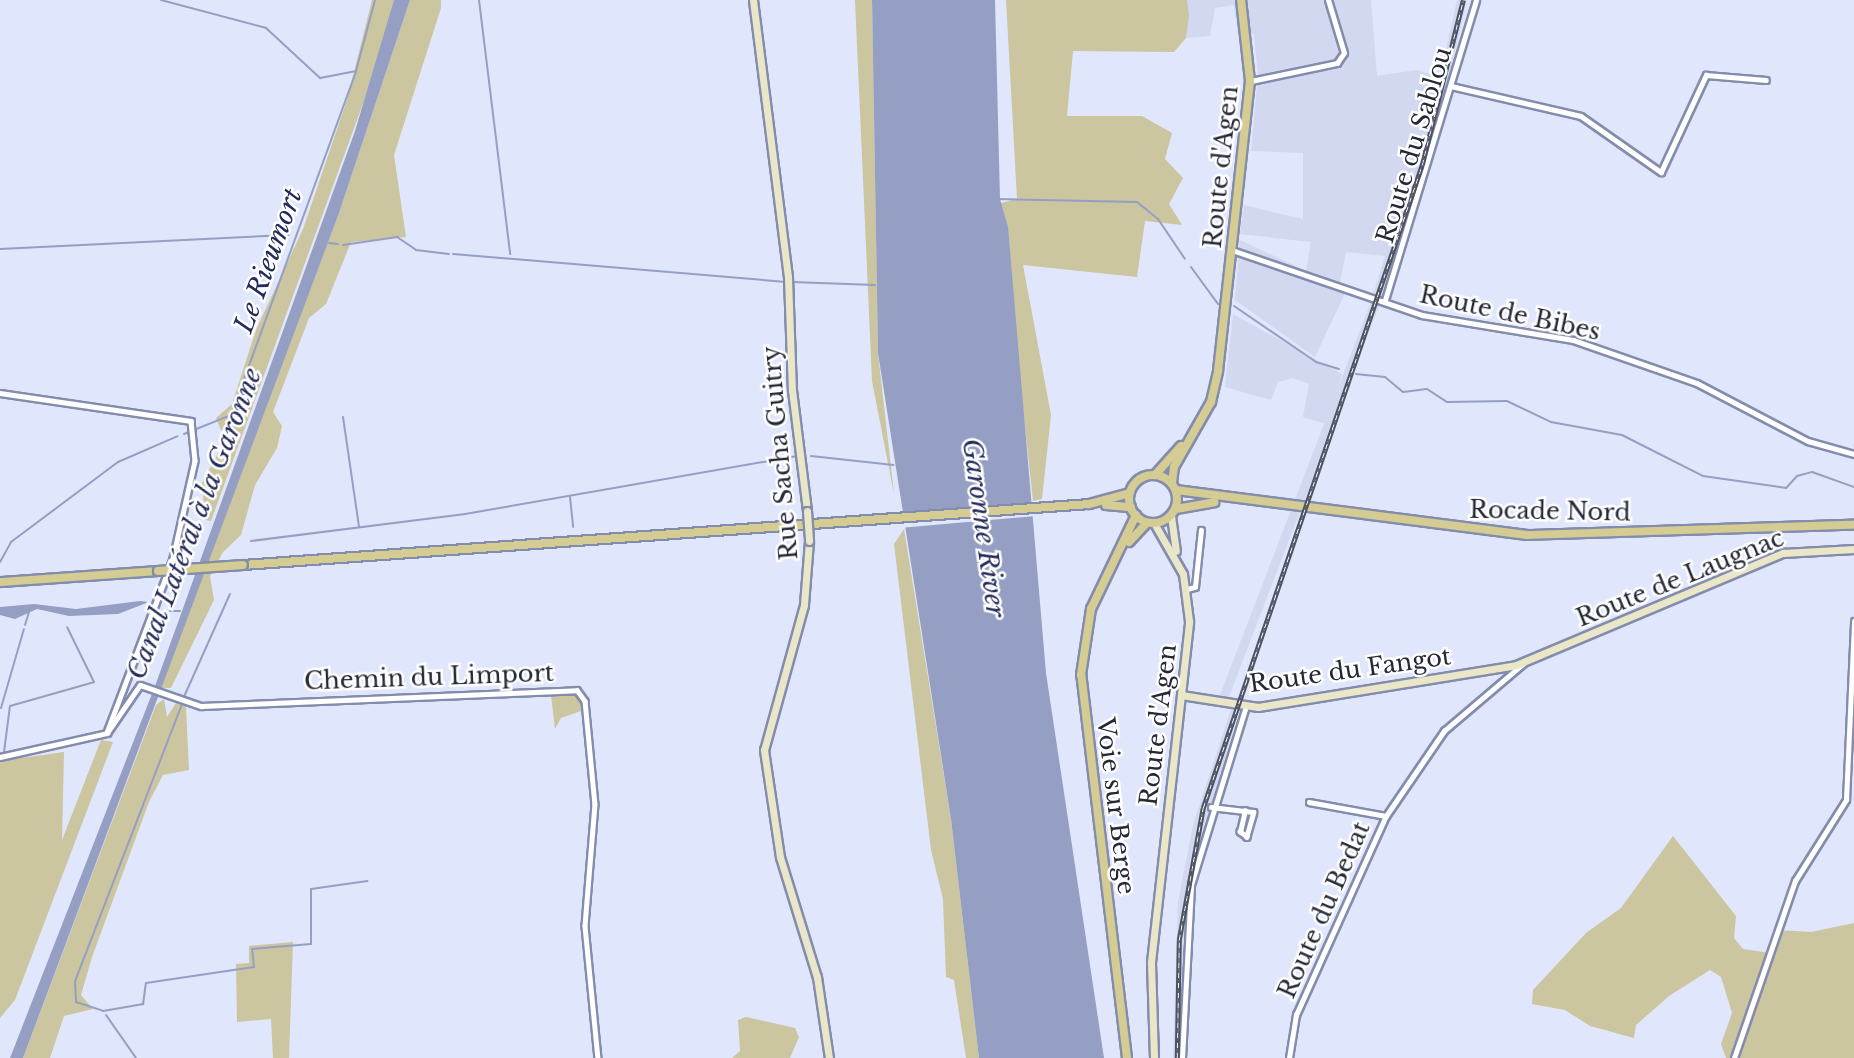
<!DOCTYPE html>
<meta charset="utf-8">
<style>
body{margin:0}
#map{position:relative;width:1854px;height:1058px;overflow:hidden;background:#e0e6fb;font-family:"Libre Baskerville",serif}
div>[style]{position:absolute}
.built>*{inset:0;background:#d1d8f0;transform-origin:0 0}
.green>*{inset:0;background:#cbc5a0}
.water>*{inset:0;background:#959fc4}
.pier>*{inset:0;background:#e0e6fb;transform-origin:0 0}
.stream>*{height:2px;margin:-1px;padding:0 1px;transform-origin:1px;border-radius:1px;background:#959fc4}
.roads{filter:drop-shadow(2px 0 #838cac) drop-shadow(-2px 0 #838cac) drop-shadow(0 2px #838cac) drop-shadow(0 -2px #838cac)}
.street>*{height:4.5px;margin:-2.25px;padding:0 2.25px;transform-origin:2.25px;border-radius:2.25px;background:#fff}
.secondary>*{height:7px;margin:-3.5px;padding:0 3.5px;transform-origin:3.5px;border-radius:3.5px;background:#eae6c8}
.primary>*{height:8px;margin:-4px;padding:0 4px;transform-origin:4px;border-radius:4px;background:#d4cc92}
.primary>.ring{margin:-4px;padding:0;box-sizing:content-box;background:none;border:8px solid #d4cc92;border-radius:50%}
.rail>*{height:4.5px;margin-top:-2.25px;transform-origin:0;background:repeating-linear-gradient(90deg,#fff 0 5px,#4d5261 0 10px);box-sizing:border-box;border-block:2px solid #4d5261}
.bridges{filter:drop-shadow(2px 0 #838cac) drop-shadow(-2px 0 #838cac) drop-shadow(0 2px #838cac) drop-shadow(0 -2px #838cac)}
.secondary-bridge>*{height:7px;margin:-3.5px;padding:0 3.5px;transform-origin:3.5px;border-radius:3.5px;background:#eae6c8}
.primary-bridge>*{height:8px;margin:-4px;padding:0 4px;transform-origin:4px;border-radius:4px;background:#d4cc92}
span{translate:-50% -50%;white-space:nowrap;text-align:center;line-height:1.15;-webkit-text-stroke:5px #fff;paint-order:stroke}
.street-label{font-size:24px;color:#252936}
.water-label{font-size:26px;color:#232b5a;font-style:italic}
</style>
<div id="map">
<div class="built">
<div style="clip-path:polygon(1187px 0,1371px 0,1377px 76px,1416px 70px,1440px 77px,1457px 0,1467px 0,1438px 123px,1380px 297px,1373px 295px,1385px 256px,1346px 252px,1340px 282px,1346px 291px,1315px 357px,1235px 300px,1240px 240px,1306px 271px,1311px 242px,1240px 234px,1244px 205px,1303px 219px,1303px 153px,1251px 151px,1258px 75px,1254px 34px,1238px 35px,1234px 5px,1215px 8px,1210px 36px,1186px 38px)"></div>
<div style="left:1372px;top:299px;width:9px;height:425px;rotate:21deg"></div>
<div style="clip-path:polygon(1233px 314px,1342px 374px,1326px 424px,1303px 417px,1309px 384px,1293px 378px,1278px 382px,1271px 400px,1225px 387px)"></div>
<div style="clip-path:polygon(1232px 706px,1240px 707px,1188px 884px,1179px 1058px,1173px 1058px,1178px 902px,1193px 825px)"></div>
</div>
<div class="green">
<div style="clip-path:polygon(372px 0,394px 0,377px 65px,211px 521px,205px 520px,202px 483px,225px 440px,216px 418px,232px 404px,256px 330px,303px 229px,347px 100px)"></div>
<div style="clip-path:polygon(410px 0,441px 0,441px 8px,394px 155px,406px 237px,351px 242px,326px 304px,309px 318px,273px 412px,282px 426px,277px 448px,255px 485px,241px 535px,223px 552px,210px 576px,214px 600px,171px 688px,159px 688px,339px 213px)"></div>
<div style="clip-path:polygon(855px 0,872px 0,878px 353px,894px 494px,872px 381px)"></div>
<div style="clip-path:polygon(1006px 0,1187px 0,1189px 15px,1186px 38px,1174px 52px,1073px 51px,1067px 116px,1142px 116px,1172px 133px,1165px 159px,1183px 178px,1169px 204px,1182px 225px,1145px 221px,1137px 277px,1023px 265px,1051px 415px,1042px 499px,1033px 501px,1001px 203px,1017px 199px)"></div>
<div style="clip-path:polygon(904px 529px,951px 819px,979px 1058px,966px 1058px,954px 980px,946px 977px,943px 899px,931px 850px,894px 544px)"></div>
<div style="clip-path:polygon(572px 692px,582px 697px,581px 711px,561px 718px,555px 729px,551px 695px)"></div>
<div style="clip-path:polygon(164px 699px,167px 717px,176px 703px,186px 707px,189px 770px,163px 775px,149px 802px,92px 957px,81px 995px,93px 1009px,64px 1016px,50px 1058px,23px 1058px,156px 705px)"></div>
<div style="clip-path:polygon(101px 740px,113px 742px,15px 1000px,0 1018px,0 761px,64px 752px,62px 840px)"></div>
<div style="clip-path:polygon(1673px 836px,1736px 916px,1734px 938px,1743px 949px,1770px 953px,1778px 930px,1811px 932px,1854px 923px,1854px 1058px,1726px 1058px,1721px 1044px,1732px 1013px,1721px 977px,1710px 970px,1669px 996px,1636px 1025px,1634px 1038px,1590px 1026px,1565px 1010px,1532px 1004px,1533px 990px,1586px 933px,1621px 908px)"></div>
<div style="clip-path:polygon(293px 942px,289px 1058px,273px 1058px,271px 1019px,237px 1022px,236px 964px,249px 963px,249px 946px)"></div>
<div style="clip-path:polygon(746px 1017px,795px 1028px,799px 1037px,790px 1058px,732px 1058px,740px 1051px,738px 1020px)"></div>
</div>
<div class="water">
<div style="clip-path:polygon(394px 0,410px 0,339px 213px,23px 1058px,10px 1058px,155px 686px,355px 131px)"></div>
<div style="clip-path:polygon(872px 0,995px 0,1000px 199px,1008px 227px,1046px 673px,1104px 1058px,979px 1058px,951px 819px,878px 353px)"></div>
<div style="clip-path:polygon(140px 601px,149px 602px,118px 614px,69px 616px,37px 609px,15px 619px,0 615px,0 607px,34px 604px,76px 609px)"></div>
</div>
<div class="pier">
<div style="left:1036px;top:504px;width:12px;height:138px;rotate:85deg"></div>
</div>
<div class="stream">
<div style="left:161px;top:0;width:109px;rotate:14.9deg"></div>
<div style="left:266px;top:28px;width:74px;rotate:42.8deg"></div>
<div style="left:320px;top:78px;width:37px;rotate:-11deg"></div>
<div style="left:356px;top:71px;width:73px;rotate:-75deg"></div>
<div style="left:479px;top:0;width:256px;rotate:83deg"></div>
<div style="left:998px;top:199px;width:139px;rotate:1.2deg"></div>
<div style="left:1137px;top:202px;width:27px;rotate:39deg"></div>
<div style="left:1158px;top:219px;width:48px;rotate:56deg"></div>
<div style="left:329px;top:243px;width:9px;rotate:6deg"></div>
<div style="left:343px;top:245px;width:55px;rotate:-8.4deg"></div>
<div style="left:397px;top:237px;width:23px;rotate:34deg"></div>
<div style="left:416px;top:250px;width:33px;rotate:7deg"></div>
<div style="left:0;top:249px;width:289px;rotate:-2.8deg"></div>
<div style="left:453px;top:254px;width:334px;rotate:4.8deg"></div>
<div style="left:1191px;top:267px;width:46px;rotate:53.9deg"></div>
<div style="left:792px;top:282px;width:83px;rotate:2.1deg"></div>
<div style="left:1234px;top:306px;width:99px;rotate:34.3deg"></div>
<div style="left:1316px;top:362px;width:24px;rotate:17deg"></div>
<div style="left:1356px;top:374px;width:29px;rotate:6deg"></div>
<div style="left:1385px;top:377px;width:23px;rotate:40deg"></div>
<div style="left:1403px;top:392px;width:24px;rotate:-7deg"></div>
<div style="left:1427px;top:389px;width:24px;rotate:33deg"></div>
<div style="left:1447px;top:402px;width:60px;rotate:-1deg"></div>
<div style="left:1507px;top:401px;width:49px;rotate:25.5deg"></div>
<div style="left:1551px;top:422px;width:72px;rotate:10.4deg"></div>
<div style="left:1622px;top:435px;width:91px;rotate:26.8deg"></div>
<div style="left:1703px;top:476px;width:84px;rotate:8.2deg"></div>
<div style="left:1786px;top:488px;width:16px;rotate:-47deg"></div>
<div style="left:1797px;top:476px;width:16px;rotate:-15deg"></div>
<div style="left:1812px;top:472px;width:45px;rotate:19.7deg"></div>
<div style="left:343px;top:417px;width:111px;rotate:81.7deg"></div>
<div style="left:184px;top:434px;width:51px;rotate:-22deg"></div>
<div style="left:231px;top:415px;width:366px;rotate:-70deg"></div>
<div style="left:811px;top:456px;width:83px;rotate:6.2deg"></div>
<div style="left:570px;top:497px;width:30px;rotate:84deg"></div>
<div style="left:251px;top:541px;width:216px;rotate:-7.2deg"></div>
<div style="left:465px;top:514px;width:336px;rotate:-9.9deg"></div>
<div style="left:0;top:562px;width:23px;rotate:-61deg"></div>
<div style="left:11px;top:542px;width:134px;rotate:-36.8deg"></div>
<div style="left:118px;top:462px;width:65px;rotate:-23.4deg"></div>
<div style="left:170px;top:611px;width:10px"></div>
<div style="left:25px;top:625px;width:17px;rotate:-73deg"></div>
<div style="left:183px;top:699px;width:115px;rotate:-65.9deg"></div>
<div style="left:182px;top:704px;width:297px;rotate:111.1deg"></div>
<div style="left:75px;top:981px;width:21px;rotate:87deg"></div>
<div style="left:76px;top:1002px;width:28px;rotate:18deg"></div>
<div style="left:103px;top:1011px;width:41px;rotate:-9.9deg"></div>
<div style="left:143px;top:1004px;width:21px;rotate:-82deg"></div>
<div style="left:146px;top:983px;width:109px;rotate:-8.4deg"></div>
<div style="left:254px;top:967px;width:18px;rotate:-96deg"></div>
<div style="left:252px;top:949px;width:59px;rotate:-4.8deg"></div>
<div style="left:311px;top:944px;width:55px;rotate:-90deg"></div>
<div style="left:311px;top:889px;width:57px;rotate:-8.1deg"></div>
<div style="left:1px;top:708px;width:82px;rotate:-73.8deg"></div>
<div style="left:4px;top:752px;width:46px;rotate:-82.6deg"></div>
<div style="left:10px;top:706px;width:87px;rotate:-15.9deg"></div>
<div style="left:94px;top:682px;width:61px;rotate:-116.1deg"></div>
<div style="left:106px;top:1015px;width:52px;rotate:55.1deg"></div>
</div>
<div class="roads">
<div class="street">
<div style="left:1251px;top:81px;width:88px;rotate:-11.8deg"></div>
<div style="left:1337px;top:63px;width:12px;rotate:-55deg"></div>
<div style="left:1344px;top:53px;width:55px;rotate:-106.8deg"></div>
<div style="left:1451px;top:86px;width:133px;rotate:13deg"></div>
<div style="left:1581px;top:116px;width:98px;rotate:35deg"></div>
<div style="left:1661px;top:172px;width:107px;rotate:-65.1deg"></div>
<div style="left:1706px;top:75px;width:60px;rotate:4.8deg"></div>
<div style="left:1232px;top:250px;width:201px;rotate:18.9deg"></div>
<div style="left:1422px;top:315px;width:153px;rotate:9.4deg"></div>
<div style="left:1573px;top:340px;width:131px;rotate:19.1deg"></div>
<div style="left:1697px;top:383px;width:125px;rotate:27.6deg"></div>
<div style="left:1808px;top:441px;width:48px;rotate:15.8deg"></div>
<div style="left:1385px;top:300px;width:313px;rotate:-73.1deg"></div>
<div style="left:0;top:393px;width:193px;rotate:8.3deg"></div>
<div style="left:191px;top:421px;width:40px;rotate:84.3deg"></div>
<div style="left:195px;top:461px;width:100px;rotate:102.7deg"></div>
<div style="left:173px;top:559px;width:186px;rotate:110.8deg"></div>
<div style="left:1187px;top:589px;width:8px;rotate:-14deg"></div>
<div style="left:1195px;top:587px;width:57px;rotate:-84deg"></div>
<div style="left:0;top:757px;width:110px;rotate:-12.6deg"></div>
<div style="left:107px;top:733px;width:58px;rotate:-55.5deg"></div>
<div style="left:140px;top:685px;width:65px;rotate:19deg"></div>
<div style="left:201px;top:706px;width:376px;rotate:-2.4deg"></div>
<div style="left:577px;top:690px;width:14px;rotate:54deg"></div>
<div style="left:585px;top:701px;width:103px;rotate:84.5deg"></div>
<div style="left:595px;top:804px;width:122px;rotate:94.7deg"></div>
<div style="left:585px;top:926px;width:133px;rotate:84.4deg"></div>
<div style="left:1309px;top:802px;width:78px;rotate:10.3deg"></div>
<div style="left:1211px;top:807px;width:42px;rotate:6.8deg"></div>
<div style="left:1253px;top:812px;width:1px"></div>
<div style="left:1254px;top:812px;width:26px;rotate:106deg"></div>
<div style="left:1247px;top:837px;width:9px;rotate:-144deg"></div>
<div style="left:1240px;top:832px;width:22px;rotate:-77deg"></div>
<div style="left:1182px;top:1058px;width:173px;rotate:-87deg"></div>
<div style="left:1191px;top:885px;width:187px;rotate:-72.9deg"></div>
<div style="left:1289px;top:1058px;width:44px;rotate:-80.8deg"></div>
<div style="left:1296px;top:1015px;width:218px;rotate:-65.7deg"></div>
<div style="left:1386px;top:816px;width:103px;rotate:-55.7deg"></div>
<div style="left:1444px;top:731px;width:105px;rotate:-40.4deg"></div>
<div style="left:1734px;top:1058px;width:187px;rotate:-71deg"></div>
<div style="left:1795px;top:881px;width:96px;rotate:-57.8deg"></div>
<div style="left:1846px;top:800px;width:179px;rotate:-87.4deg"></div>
</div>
<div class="secondary">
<div style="left:753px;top:0;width:279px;rotate:82.8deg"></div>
<div style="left:788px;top:277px;width:113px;rotate:88deg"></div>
<div style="left:792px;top:390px;width:122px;rotate:82.9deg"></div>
<div style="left:1171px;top:516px;width:35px;rotate:82deg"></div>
<div style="left:809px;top:541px;width:64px;rotate:94.5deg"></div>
<div style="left:804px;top:605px;width:150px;rotate:105.4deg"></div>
<div style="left:764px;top:750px;width:108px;rotate:81.5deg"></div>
<div style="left:780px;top:857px;width:126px;rotate:72.9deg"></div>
<div style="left:817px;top:977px;width:82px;rotate:81.6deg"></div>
<div style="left:1181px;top:695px;width:78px;rotate:8.9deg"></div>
<div style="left:1258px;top:707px;width:261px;rotate:-9.2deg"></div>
<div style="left:1516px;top:665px;width:290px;rotate:-22.8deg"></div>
<div style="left:1783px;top:553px;width:71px;rotate:-3.2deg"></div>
<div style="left:1154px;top:1058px;width:96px;rotate:-91.8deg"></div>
<div style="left:1151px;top:962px;width:343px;rotate:-83.6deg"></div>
<div style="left:1189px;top:621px;width:47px;rotate:-97.3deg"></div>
<div style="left:1183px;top:574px;width:59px;rotate:-119.6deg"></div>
</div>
<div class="primary">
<div class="ring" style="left:1129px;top:475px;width:40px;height:40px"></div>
<div style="left:1155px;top:475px;width:39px;rotate:-48deg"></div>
<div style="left:1172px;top:483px;width:16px;rotate:-83deg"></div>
<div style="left:1174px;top:467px;width:75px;rotate:-60.4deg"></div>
<div style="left:1211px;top:402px;width:32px;rotate:-77deg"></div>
<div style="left:1218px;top:371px;width:292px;rotate:-83.7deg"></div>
<div style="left:1250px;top:81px;width:81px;rotate:-96.3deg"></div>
<div style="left:1176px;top:490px;width:354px;rotate:7.3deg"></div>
<div style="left:1527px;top:535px;width:327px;rotate:-1.8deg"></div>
<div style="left:1106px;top:505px;width:25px;rotate:5deg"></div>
<div style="left:1176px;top:509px;width:39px;rotate:-10deg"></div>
<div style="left:1129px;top:542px;width:26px;rotate:-47deg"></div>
<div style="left:243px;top:565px;width:848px;rotate:-4.12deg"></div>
<div style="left:1089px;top:504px;width:42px;rotate:-15deg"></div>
<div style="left:0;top:582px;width:158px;rotate:-4deg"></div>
<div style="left:1127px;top:1058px;width:386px;rotate:-96.8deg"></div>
<div style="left:1081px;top:675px;width:67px;rotate:-81.4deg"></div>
<div style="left:1091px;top:609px;width:104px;rotate:-64.4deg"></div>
</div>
</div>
<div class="rail">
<div style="left:1177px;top:1058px;width:118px;rotate:-89deg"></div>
<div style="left:1179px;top:940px;width:134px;rotate:-79.7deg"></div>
<div style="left:1203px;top:808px;width:679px;rotate:-71.19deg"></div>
<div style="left:1422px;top:165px;width:170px;rotate:-76deg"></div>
</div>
<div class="bridges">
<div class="secondary-bridge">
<div style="left:807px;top:511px;width:30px;rotate:86deg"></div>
</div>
<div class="primary-bridge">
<div style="left:158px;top:571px;width:85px;rotate:-4deg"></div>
</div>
</div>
<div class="street-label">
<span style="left:1414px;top:145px;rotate:-73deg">Route du Sablou</span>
<span style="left:1221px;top:167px;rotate:-84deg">Route d'Agen</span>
<span style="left:1510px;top:313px;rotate:12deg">Route de Bibes</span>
<span style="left:780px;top:453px;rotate:-95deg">Rue Sacha Guitry</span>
<span style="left:1550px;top:511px;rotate:1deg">Rocade Nord</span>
<span style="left:1680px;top:578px;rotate:-22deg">Route de Laugnac</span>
<span style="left:1350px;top:670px;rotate:-8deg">Route du Fangot</span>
<span style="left:429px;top:677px;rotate:-2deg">Chemin du Limport</span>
<span style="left:1158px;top:725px;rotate:-83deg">Route d'Agen</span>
<span style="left:1116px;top:806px;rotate:83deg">Voie sur Berge</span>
<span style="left:1324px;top:910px;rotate:-66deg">Route du Bedat</span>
</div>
<div class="water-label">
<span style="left:269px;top:261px;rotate:-70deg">Le Rieumort</span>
<span style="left:195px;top:524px;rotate:-69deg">Canal Latéral à la Garonne</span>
<span style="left:983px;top:528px;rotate:82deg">Garonne River</span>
</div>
</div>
